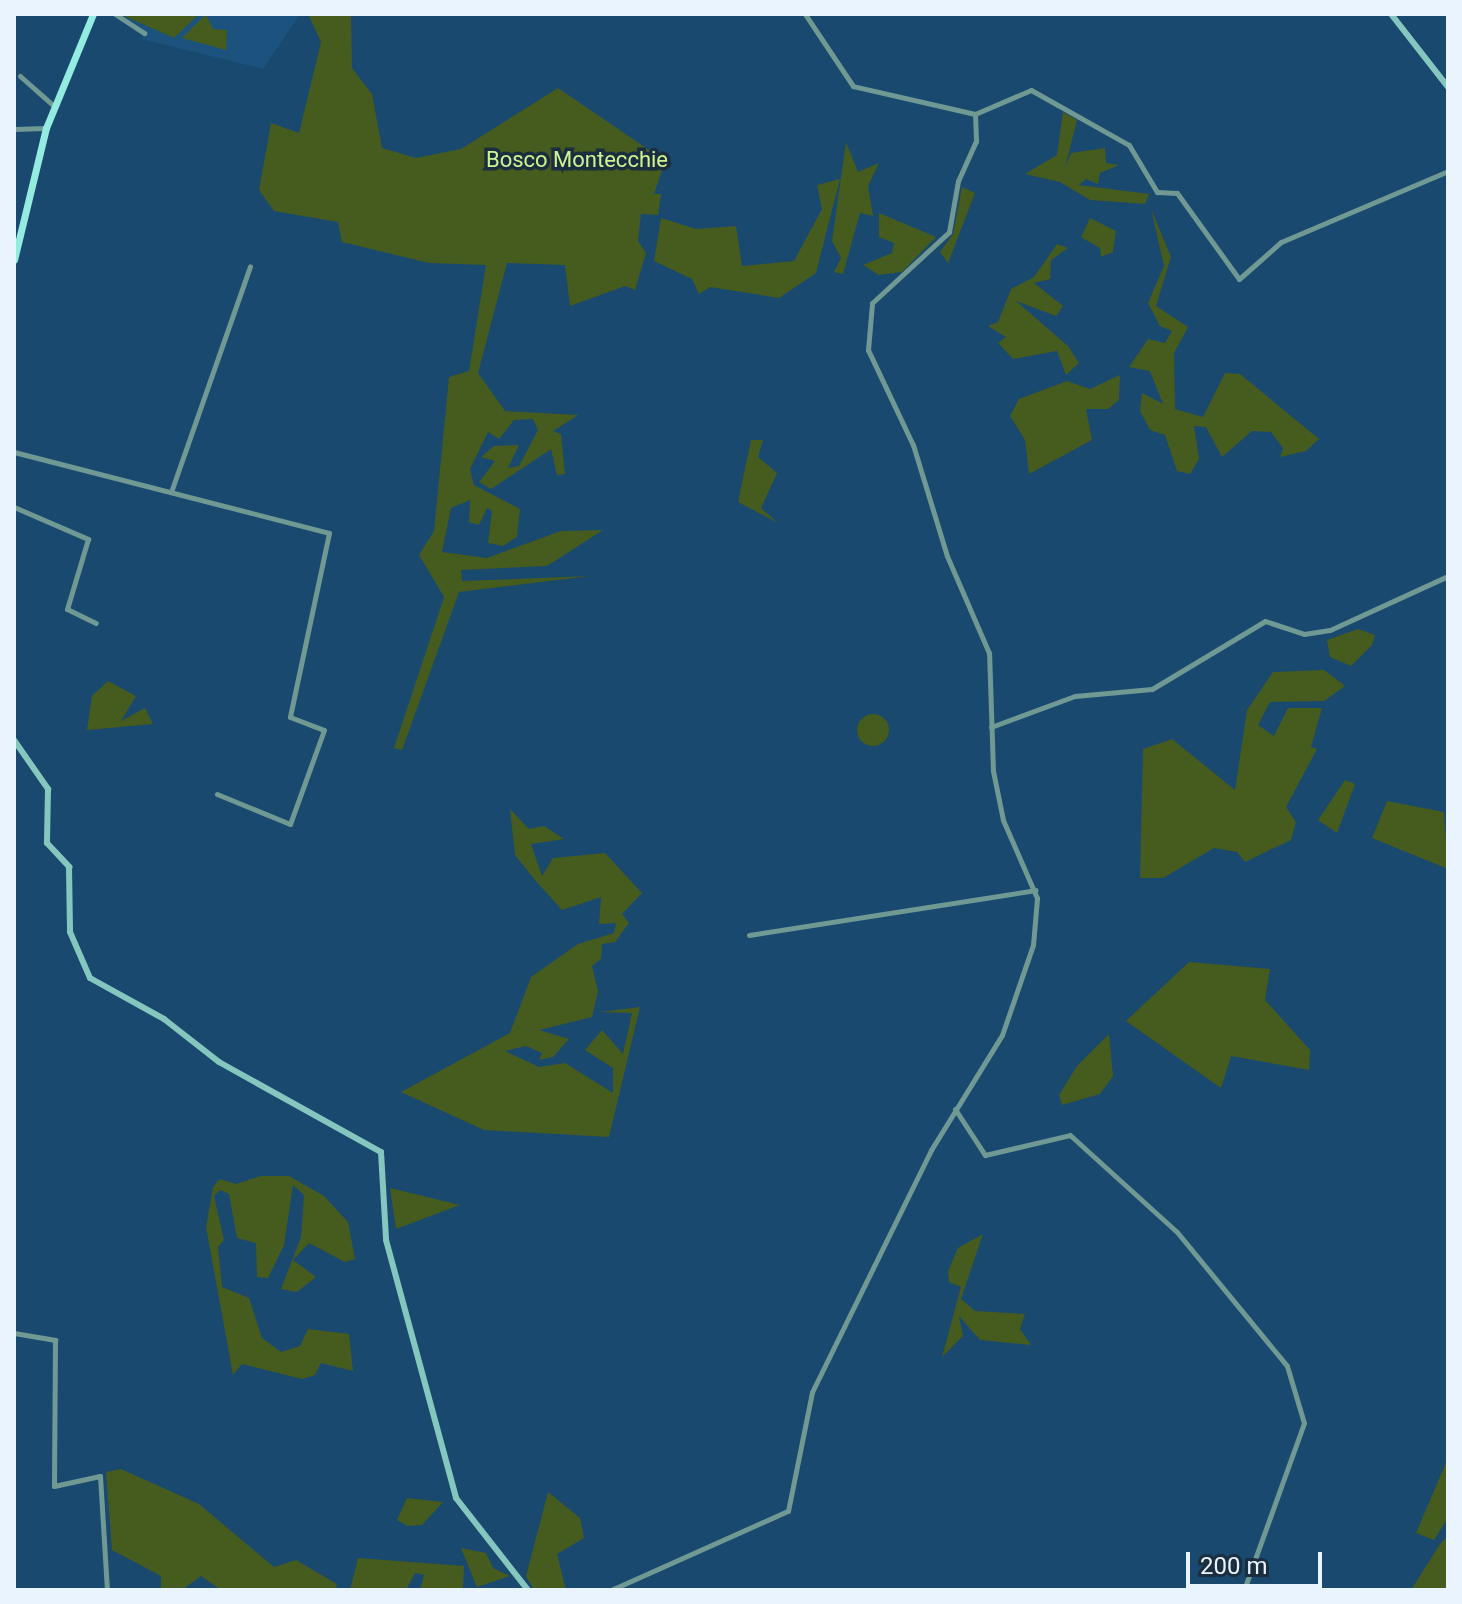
<!DOCTYPE html>
<style>
body{margin:0}
#map{position:relative;width:1462px;height:1604px;overflow:hidden;background:#19496f;font-family:Roboto,sans-serif}
div>[style]{position:absolute}
.built>*{inset:0;background:#1b527e}
.green>*{inset:0;background:#465b1e}
.round{border-radius:50%}
.street>*{height:5px;margin:-2.5px;padding:0 2.5px;transform-origin:2.5px;border-radius:2.5px;background:#709994}
.secondary>*{height:6px;margin:-3px;padding:0 3px;transform-origin:3px;border-radius:3px;background:#85c7bf}
.primary>*{height:7px;margin:-3.5px;padding:0 3.5px;transform-origin:3.5px;border-radius:3.5px;background:#94ebe0}
span{translate:-50% -50%;white-space:nowrap;text-align:center;line-height:1.15;-webkit-text-stroke:7px #1a2e3f;paint-order:stroke}
.park-label{font-size:22px;color:#cdf492}
.frame{position:absolute;inset:0;border:16px solid #eaf4fe;pointer-events:none}
.scale{position:absolute;left:1186px;top:1552px;width:136px;height:36px;box-sizing:border-box;border:4px solid #eaf4fe;border-top:0;padding-left:10px;font-size:24px;line-height:28px;white-space:nowrap;color:#eaf4fe;-webkit-text-stroke:6px #1a2e3f;paint-order:stroke}
</style>
<div id="map">
<div class="built">
<div style="clip-path:polygon(120px 14px,300px 14px,263px 69px,142px 39px,143px 29px)"></div>
</div>
<div class="green">
<div style="clip-path:polygon(120px 14px,199px 14px,174px 38px)"></div>
<div style="clip-path:polygon(206px 14px,213px 29px,227px 30px,226px 50px,182px 38px)"></div>
<div style="clip-path:polygon(308px 14px,351px 14px,352px 68px,372px 94px,382px 148px,416px 158px,461px 149px,558px 88px,665px 161px,654px 194px,661px 194px,658px 215px,641px 214px,638px 241px,646px 253px,635px 290px,625px 286px,570px 306px,565px 265px,507px 263px,478px 373px,505px 411px,578px 415px,553px 431px,561px 434px,565px 474px,557px 475px,551px 449px,491px 489px,479px 482px,495px 461px,481px 457px,494px 446px,519px 445px,508px 468px,519px 466px,538px 430px,533px 419px,514px 420px,499px 439px,488px 432px,470px 469px,474px 485px,520px 509px,517px 537px,503px 546px,488px 543px,492px 511px,487px 508px,479px 525px,469px 522px,470px 500px,451px 508px,442px 552px,487px 558px,561px 531px,603px 530px,547px 566px,461px 570px,462px 581px,590px 576px,459px 592px,402px 750px,394px 748px,444px 597px,419px 555px,434px 531px,449px 377px,469px 371px,486px 265px,429px 263px,342px 242px,338px 222px,274px 211px,259px 190px,271px 123px,299px 133px,321px 42px)"></div>
<div style="clip-path:polygon(1063px 112px,1077px 120px,1065px 167px,1071px 153px,1105px 148px,1106px 163px,1119px 165px,1100px 173px,1098px 184px,1086px 179px,1079px 185px,1149px 194px,1145px 204px,1090px 200px,1060px 182px,1025px 174px,1057px 155px)"></div>
<div style="clip-path:polygon(846px 142px,858px 172px,879px 163px,868px 186px,873px 216px,860px 213px,843px 274px,834px 272px,841px 258px,832px 241px)"></div>
<div style="clip-path:polygon(840px 179px,816px 273px,779px 298px,710px 287px,699px 294px,692px 279px,654px 261px,661px 218px,696px 229px,736px 226px,742px 266px,794px 261px,822px 209px,817px 185px)"></div>
<div style="clip-path:polygon(962px 187px,975px 193px,948px 263px,940px 252px,953px 234px)"></div>
<div style="clip-path:polygon(1151px 209px,1171px 257px,1156px 306px,1188px 327px,1174px 353px,1175px 409px,1203px 417px,1225px 373px,1240px 374px,1319px 439px,1306px 451px,1280px 457px,1283px 448px,1271px 432px,1252px 431px,1222px 457px,1206px 427px,1194px 426px,1199px 459px,1190px 474px,1177px 471px,1165px 435px,1150px 430px,1140px 411px,1142px 393px,1163px 404px,1150px 371px,1129px 367px,1148px 339px,1165px 343px,1172px 331px,1160px 326px,1148px 303px,1164px 266px)"></div>
<div style="clip-path:polygon(879px 213px,936px 237px,902px 272px,879px 275px,863px 265px,892px 253px,894px 243px,879px 237px)"></div>
<div style="clip-path:polygon(1090px 218px,1116px 231px,1113px 252px,1101px 257px,1100px 248px,1081px 237px)"></div>
<div style="clip-path:polygon(1057px 244px,1068px 248px,1051px 260px,1050px 279px,1034px 283px,1063px 306px,1056px 316px,1016px 301px,1068px 346px,1079px 363px,1066px 375px,1057px 351px,1013px 359px,998px 343px,1006px 337px,988px 326px,998px 322px,1011px 289px,1034px 277px)"></div>
<div style="clip-path:polygon(1120px 375px,1119px 400px,1108px 409px,1086px 409px,1092px 440px,1029px 474px,1025px 440px,1010px 416px,1019px 399px,1067px 381px,1090px 389px)"></div>
<div style="clip-path:polygon(751px 440px,763px 440px,758px 457px,777px 473px,761px 508px,778px 523px,738px 502px)"></div>
<div style="clip-path:polygon(1358px 629px,1375px 635px,1372px 645px,1351px 666px,1330px 657px,1327px 640px)"></div>
<div style="clip-path:polygon(1324px 670px,1345px 686px,1324px 701px,1270px 702px,1258px 725px,1274px 736px,1288px 708px,1322px 708px,1311px 747px,1317px 749px,1286px 807px,1296px 822px,1291px 840px,1245px 862px,1237px 852px,1214px 848px,1163px 878px,1140px 878px,1143px 749px,1172px 739px,1235px 790px,1247px 710px,1273px 672px)"></div>
<div style="clip-path:polygon(108px 681px,136px 696px,121px 721px,145px 708px,153px 724px,87px 730px,92px 696px)"></div>
<div class="round" style="left:857px;top:714px;width:32px;height:32px"></div>
<div style="clip-path:polygon(1345px 780px,1355px 784px,1337px 833px,1318px 820px)"></div>
<div style="clip-path:polygon(1387px 801px,1444px 812px,1448px 869px,1372px 838px)"></div>
<div style="clip-path:polygon(510px 809px,529px 829px,544px 826px,564px 839px,531px 844px,542px 876px,553px 858px,605px 853px,642px 893px,622px 914px,629px 923px,615px 942px,602px 944px,601px 959px,592px 966px,598px 991px,592px 1017px,539px 1030px,569px 1039px,553px 1057px,539px 1060px,542px 1053px,526px 1046px,505px 1051px,539px 1067px,565px 1063px,613px 1093px,613px 1068px,585px 1050px,602px 1030px,623px 1054px,632px 1013px,600px 1012px,640px 1007px,609px 1137px,484px 1130px,401px 1092px,510px 1033px,531px 977px,578px 944px,614px 933px,616px 923px,599px 924px,601px 897px,562px 910px,534px 879px,515px 855px)"></div>
<div style="clip-path:polygon(1189px 962px,1270px 969px,1265px 1000px,1310px 1050px,1309px 1070px,1231px 1056px,1221px 1088px,1126px 1021px)"></div>
<div style="clip-path:polygon(1109px 1034px,1113px 1076px,1100px 1094px,1062px 1105px,1059px 1095px,1077px 1066px)"></div>
<div style="clip-path:polygon(261px 1176px,289px 1176px,324px 1196px,348px 1222px,355px 1259px,345px 1262px,309px 1243px,293px 1260px,316px 1277px,297px 1292px,281px 1289px,301px 1237px,304px 1195px,293px 1185px,284px 1245px,268px 1278px,257px 1277px,256px 1243px,237px 1238px,229px 1194px,220px 1190px,214px 1196px,224px 1240px,218px 1247px,222px 1287px,249px 1298px,262px 1338px,281px 1352px,300px 1346px,308px 1329px,349px 1334px,353px 1371px,321px 1363px,315px 1375px,302px 1379px,242px 1364px,233px 1375px,206px 1227px,213px 1187px,220px 1179px,236px 1184px)"></div>
<div style="clip-path:polygon(390px 1188px,460px 1205px,396px 1229px)"></div>
<div style="clip-path:polygon(983px 1234px,961px 1299px,975px 1311px,1025px 1314px,1020px 1329px,1031px 1345px,980px 1340px,959px 1316px,963px 1336px,942px 1357px,961px 1287px,949px 1282px,948px 1271px,958px 1248px)"></div>
<div style="clip-path:polygon(1448px 1458px,1448px 1518px,1434px 1540px,1416px 1533px)"></div>
<div style="clip-path:polygon(121px 1469px,199px 1504px,274px 1567px,296px 1560px,337px 1584px,335px 1590px,221px 1590px,201px 1576px,182px 1590px,161px 1590px,161px 1576px,112px 1550px,106px 1472px)"></div>
<div style="clip-path:polygon(548px 1492px,580px 1518px,584px 1538px,557px 1554px,566px 1590px,534px 1590px,526px 1576px)"></div>
<div style="clip-path:polygon(407px 1498px,443px 1502px,422px 1525px,408px 1526px,397px 1520px)"></div>
<div style="clip-path:polygon(1448px 1536px,1448px 1590px,1411px 1590px,1440px 1544px)"></div>
<div style="clip-path:polygon(461px 1548px,486px 1553px,493px 1568px,510px 1576px,477px 1587px)"></div>
<div style="clip-path:polygon(358px 1558px,464px 1566px,463px 1590px,420px 1590px,424px 1575px,415px 1573px,406px 1590px,350px 1590px)"></div>
</div>
<div class="street">
<div style="left:115px;top:14px;width:35px;rotate:33deg"></div>
<div style="left:20px;top:76px;width:47px;rotate:41.5deg"></div>
<div style="left:975px;top:114px;width:61px;rotate:-23.2deg"></div>
<div style="left:1031px;top:90px;width:112px;rotate:29.3deg"></div>
<div style="left:1129px;top:145px;width:55px;rotate:59.2deg"></div>
<div style="left:1157px;top:192px;width:20px;rotate:3deg"></div>
<div style="left:1177px;top:193px;width:106px;rotate:54.2deg"></div>
<div style="left:1239px;top:279px;width:56px;rotate:-41.4deg"></div>
<div style="left:1281px;top:242px;width:181px;rotate:-23deg"></div>
<div style="left:14px;top:129px;width:32px;rotate:-2deg"></div>
<div style="left:14px;top:452px;width:325px;rotate:14.4deg"></div>
<div style="left:329px;top:533px;width:188px;rotate:102deg"></div>
<div style="left:290px;top:717px;width:36px;rotate:21deg"></div>
<div style="left:324px;top:730px;width:100px;rotate:109.9deg"></div>
<div style="left:290px;top:824px;width:79px;rotate:-157.7deg"></div>
<div style="left:171px;top:492px;width:239px;rotate:-70.7deg"></div>
<div style="left:14px;top:507px;width:81px;rotate:23.4deg"></div>
<div style="left:88px;top:539px;width:73px;rotate:106.7deg"></div>
<div style="left:67px;top:609px;width:32px;rotate:26deg"></div>
<div style="left:991px;top:727px;width:90px;rotate:-20.3deg"></div>
<div style="left:1075px;top:696px;width:77px;rotate:-5.2deg"></div>
<div style="left:1152px;top:689px;width:132px;rotate:-31deg"></div>
<div style="left:1265px;top:621px;width:41px;rotate:18.4deg"></div>
<div style="left:1304px;top:634px;width:26px;rotate:-9deg"></div>
<div style="left:1330px;top:630px;width:130px;rotate:-24.6deg"></div>
<div style="left:749px;top:935px;width:290px;rotate:-8.9deg"></div>
<div style="left:955px;top:1109px;width:55px;rotate:56.9deg"></div>
<div style="left:985px;top:1155px;width:87px;rotate:-13.2deg"></div>
<div style="left:1070px;top:1135px;width:144px;rotate:42.2deg"></div>
<div style="left:1177px;top:1232px;width:173px;rotate:50.6deg"></div>
<div style="left:1287px;top:1366px;width:59px;rotate:73.4deg"></div>
<div style="left:1304px;top:1423px;width:177px;rotate:109.8deg"></div>
<div style="left:14px;top:1333px;width:42px;rotate:9.7deg"></div>
<div style="left:55px;top:1340px;width:146px;rotate:90.4deg"></div>
<div style="left:54px;top:1486px;width:47px;rotate:-12.3deg"></div>
<div style="left:100px;top:1476px;width:114px;rotate:86.5deg"></div>
<div style="left:611px;top:1590px;width:194px;rotate:-24.1deg"></div>
<div style="left:788px;top:1511px;width:121px;rotate:-78.6deg"></div>
<div style="left:812px;top:1392px;width:270px;rotate:-63.8deg"></div>
<div style="left:931px;top:1150px;width:135px;rotate:-58.3deg"></div>
<div style="left:1002px;top:1035px;width:95px;rotate:-71deg"></div>
<div style="left:1033px;top:945px;width:47px;rotate:-85.1deg"></div>
<div style="left:1037px;top:898px;width:85px;rotate:-113.6deg"></div>
<div style="left:1003px;top:820px;width:50px;rotate:-101.5deg"></div>
<div style="left:993px;top:771px;width:118px;rotate:-91.9deg"></div>
<div style="left:989px;top:653px;width:106px;rotate:-113.4deg"></div>
<div style="left:947px;top:556px;width:116px;rotate:-107deg"></div>
<div style="left:913px;top:445px;width:105px;rotate:-115.3deg"></div>
<div style="left:868px;top:350px;width:47px;rotate:-85.1deg"></div>
<div style="left:872px;top:303px;width:105px;rotate:-42.7deg"></div>
<div style="left:949px;top:232px;width:52px;rotate:-80deg"></div>
<div style="left:958px;top:181px;width:44px;rotate:-65.8deg"></div>
<div style="left:976px;top:141px;width:27px;rotate:-92deg"></div>
<div style="left:975px;top:114px;width:125px;rotate:-167.1deg"></div>
<div style="left:853px;top:86px;width:87px;rotate:-123.7deg"></div>
</div>
<div class="secondary">
<div style="left:1391px;top:14px;width:93px;rotate:52deg"></div>
<div style="left:14px;top:740px;width:60px;rotate:55.2deg"></div>
<div style="left:48px;top:789px;width:54px;rotate:91.1deg"></div>
<div style="left:47px;top:843px;width:33px;rotate:47deg"></div>
<div style="left:69px;top:867px;width:65px;rotate:89.1deg"></div>
<div style="left:70px;top:932px;width:50px;rotate:66.5deg"></div>
<div style="left:90px;top:978px;width:85px;rotate:29deg"></div>
<div style="left:164px;top:1019px;width:70px;rotate:38deg"></div>
<div style="left:219px;top:1062px;width:185px;rotate:29.1deg"></div>
<div style="left:381px;top:1152px;width:88px;rotate:86.7deg"></div>
<div style="left:386px;top:1240px;width:267px;rotate:74.8deg"></div>
<div style="left:456px;top:1498px;width:117px;rotate:52deg"></div>
</div>
<div class="primary">
<div style="left:14px;top:260px;width:136px;rotate:-76.4deg"></div>
<div style="left:46px;top:128px;width:123px;rotate:-67.6deg"></div>
</div>
<div class="park-label">
<span style="left:577px;top:160px">Bosco Montecchie</span>
</div>
<div class="frame"></div>
<div class="scale">200 m</div>
</div>
